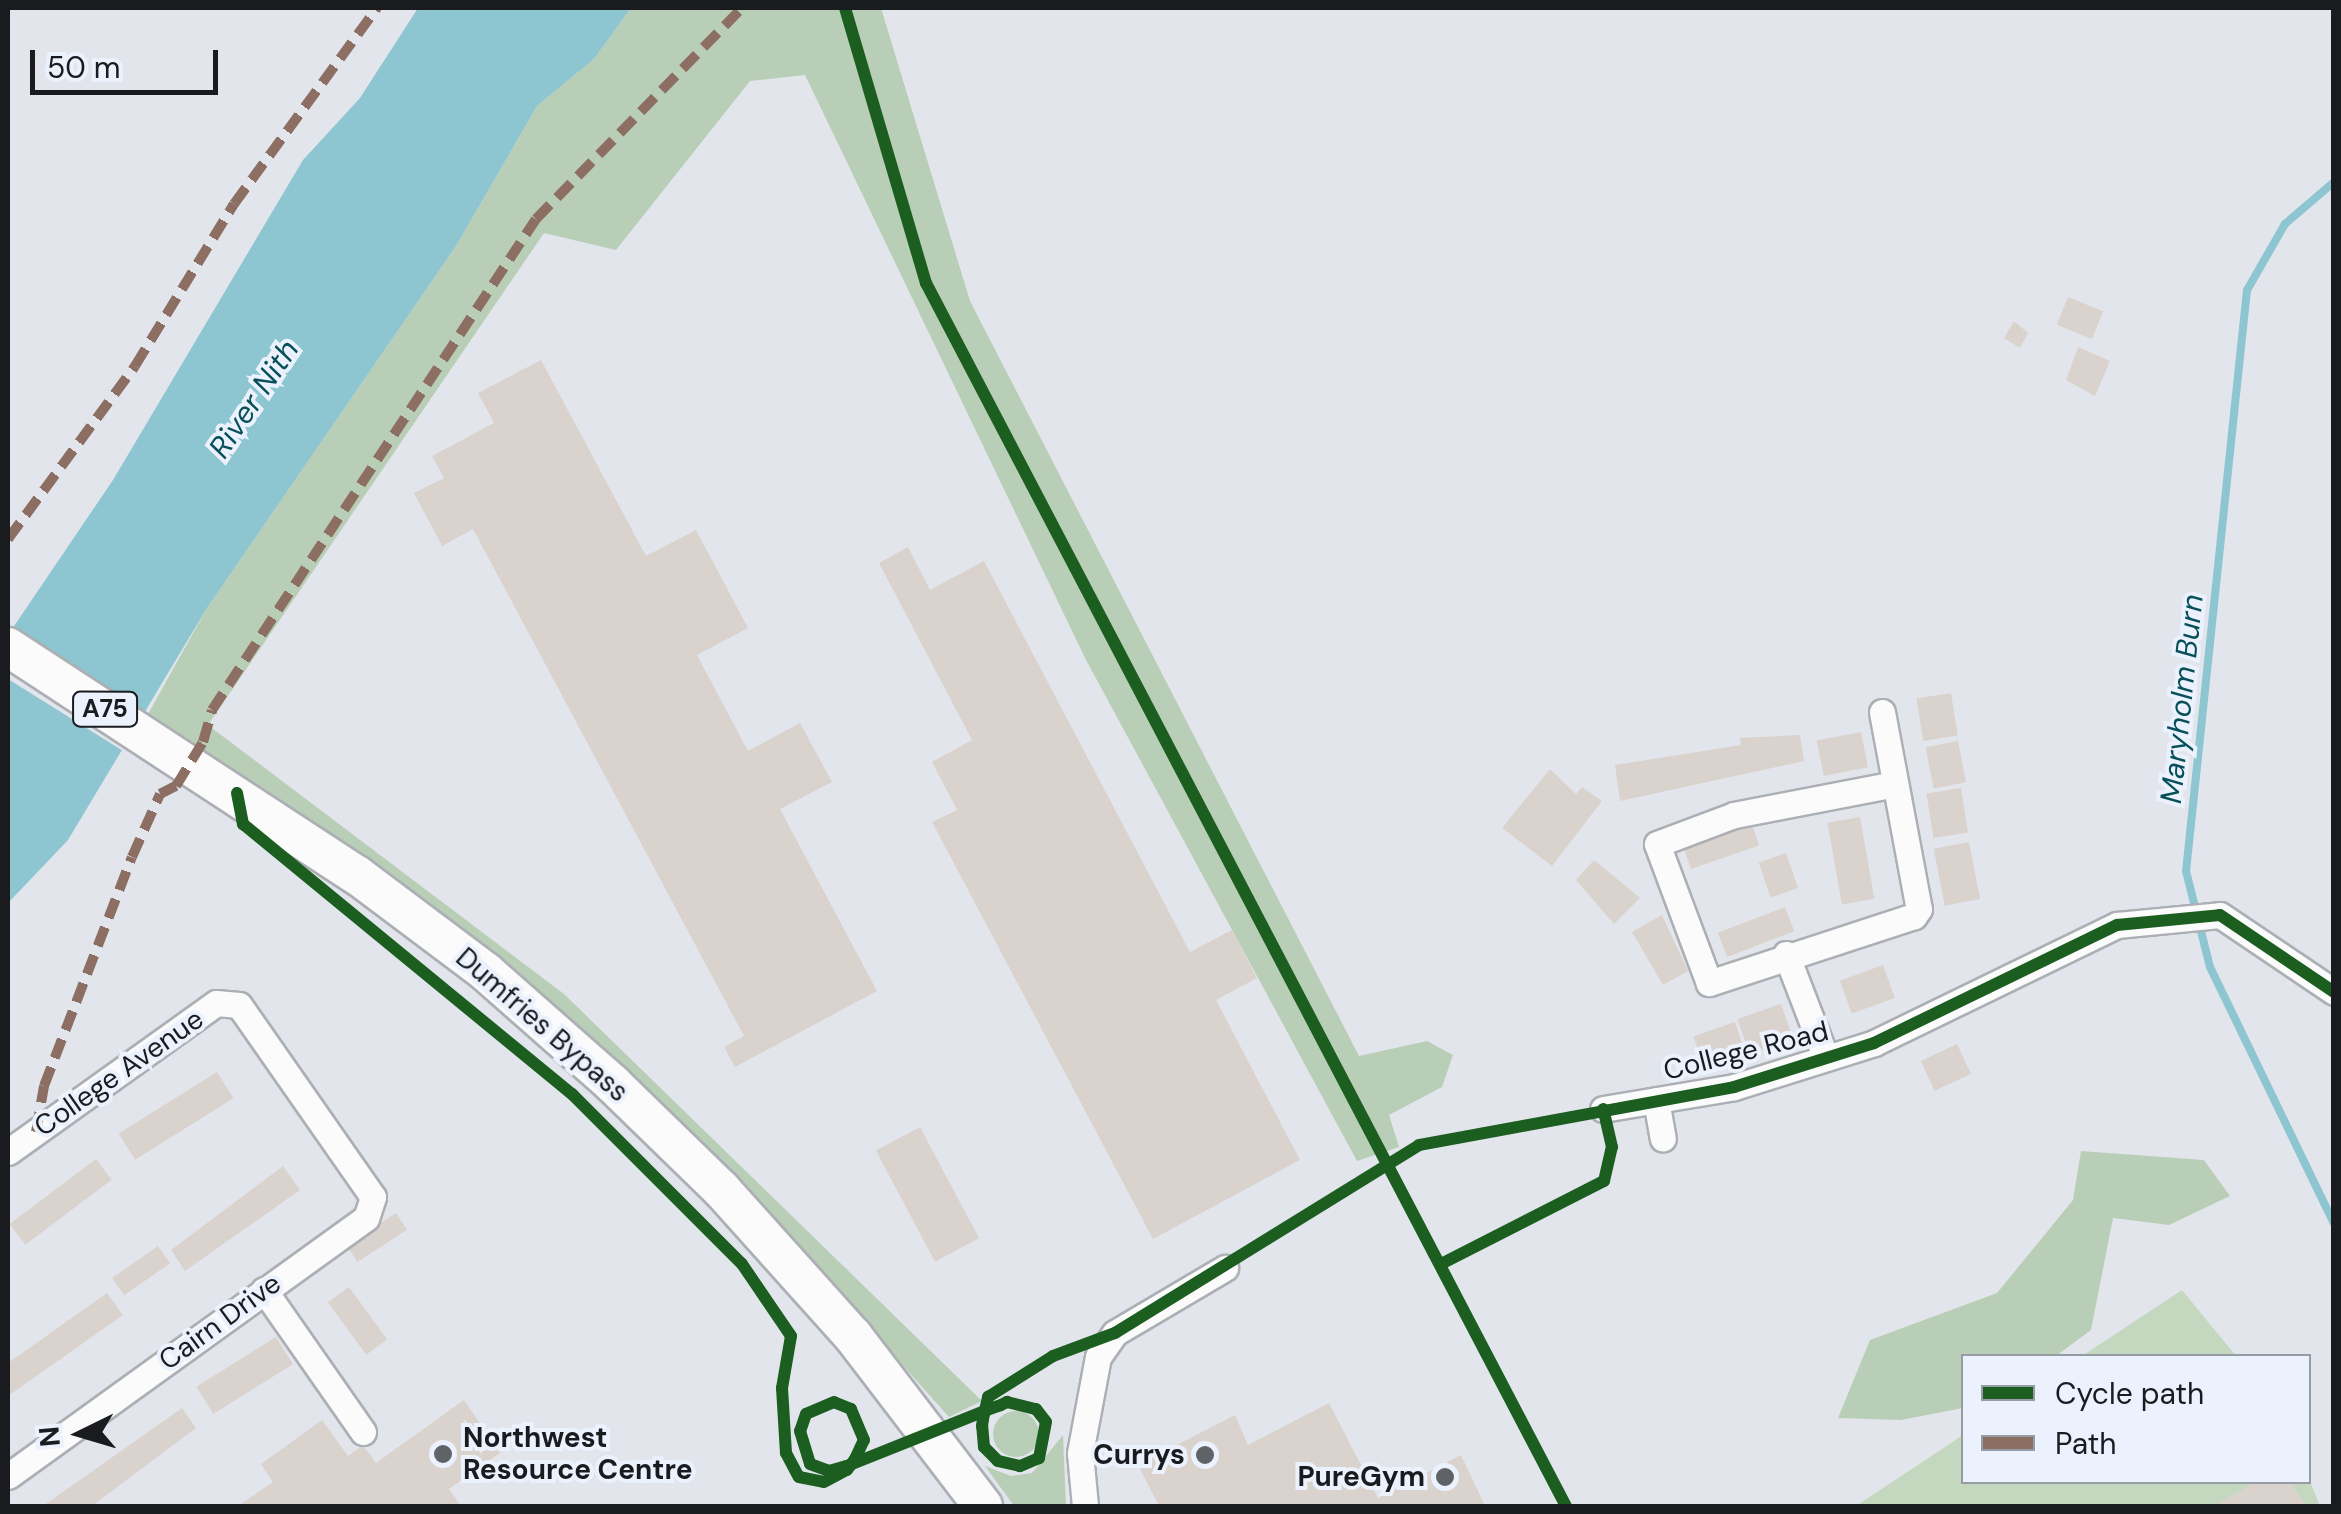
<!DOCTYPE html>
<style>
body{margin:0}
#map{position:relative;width:2341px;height:1514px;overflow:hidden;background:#e2e6ec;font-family:"DM Sans",sans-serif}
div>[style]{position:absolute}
.green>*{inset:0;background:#c4d8c0}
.forest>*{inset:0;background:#b9ceb6}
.round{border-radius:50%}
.water>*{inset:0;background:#8dc5d0}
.pier>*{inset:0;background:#e2e6ec}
.stream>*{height:8px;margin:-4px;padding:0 4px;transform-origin:4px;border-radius:4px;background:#8dc5d0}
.building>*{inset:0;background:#dad2cd;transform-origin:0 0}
.roads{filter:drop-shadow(2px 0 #acafb4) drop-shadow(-2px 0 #acafb4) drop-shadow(0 2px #acafb4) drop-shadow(0 -2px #acafb4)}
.minor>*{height:25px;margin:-12.5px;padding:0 12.5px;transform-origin:12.5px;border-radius:12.5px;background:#fbfbfc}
.highway>*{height:38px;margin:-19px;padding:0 19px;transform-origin:19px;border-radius:19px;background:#fbfbfc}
.quiet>*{height:10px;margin-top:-5px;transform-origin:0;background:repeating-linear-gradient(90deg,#8d6e63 0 20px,transparent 0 30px)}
.cycleway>*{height:12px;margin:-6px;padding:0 6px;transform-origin:6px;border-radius:6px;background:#1b5e20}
.dots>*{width:28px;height:28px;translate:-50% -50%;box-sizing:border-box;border:5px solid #ebf2fd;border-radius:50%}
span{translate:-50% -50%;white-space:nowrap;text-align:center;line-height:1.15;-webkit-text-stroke:8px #ebf2fd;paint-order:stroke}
.shield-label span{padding:2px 8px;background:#ebf2fd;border:2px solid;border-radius:8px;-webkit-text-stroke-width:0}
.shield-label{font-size:25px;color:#191b1f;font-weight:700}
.street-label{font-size:28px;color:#191b1f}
.poi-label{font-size:28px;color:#191b1f;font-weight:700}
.left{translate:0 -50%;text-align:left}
.right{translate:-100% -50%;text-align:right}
.water-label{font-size:30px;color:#085059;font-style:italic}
.frame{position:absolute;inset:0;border:10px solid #191b1f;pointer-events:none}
.legend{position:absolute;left:1961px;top:1354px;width:350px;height:130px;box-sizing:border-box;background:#ebf2fd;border:2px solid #979ca4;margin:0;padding:12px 18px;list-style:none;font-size:30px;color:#191b1f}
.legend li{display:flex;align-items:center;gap:20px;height:50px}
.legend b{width:50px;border:2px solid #979ca4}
.north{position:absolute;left:30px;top:1384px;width:100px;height:100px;-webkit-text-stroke:8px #ebf2fd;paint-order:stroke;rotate:265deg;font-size:28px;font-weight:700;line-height:40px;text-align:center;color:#191b1f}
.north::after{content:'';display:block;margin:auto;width:35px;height:45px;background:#191b1f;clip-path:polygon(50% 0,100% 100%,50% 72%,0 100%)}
.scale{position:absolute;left:30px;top:50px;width:188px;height:45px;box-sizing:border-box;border:5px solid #191b1f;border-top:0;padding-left:12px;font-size:30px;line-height:35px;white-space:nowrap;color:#191b1f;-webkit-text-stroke:8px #ebf2fd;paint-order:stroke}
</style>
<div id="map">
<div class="green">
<div style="clip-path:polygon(2182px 1290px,2236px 1356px,2082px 1356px)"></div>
<div style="clip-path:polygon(1963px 1435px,1964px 1482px,2309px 1479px,2320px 1506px,1856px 1506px)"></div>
</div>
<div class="forest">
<div style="clip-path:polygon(631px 8px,881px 8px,970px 301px,1359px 1056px,1427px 1041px,1453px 1055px,1442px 1087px,1389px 1115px,1399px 1147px,1357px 1161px,1085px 658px,805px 75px,750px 81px,616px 250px,544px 233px,208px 725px,564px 994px,982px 1401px,949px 1417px,779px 1227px,317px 833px,148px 714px,207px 608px,456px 246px,537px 106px,594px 59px)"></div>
<div style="clip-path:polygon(2081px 1151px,2204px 1160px,2230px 1196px,2169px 1225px,2113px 1218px,2091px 1330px,2056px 1356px,1964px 1356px,1963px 1408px,1901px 1420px,1838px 1418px,1870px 1340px,1997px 1293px,2073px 1200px)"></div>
<div class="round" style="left:993px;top:1411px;width:46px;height:46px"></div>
<div style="clip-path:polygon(1063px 1435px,1066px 1506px,1014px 1506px,985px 1466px,1011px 1476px,1032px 1473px)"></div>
</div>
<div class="water">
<div style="clip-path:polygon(418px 8px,631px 8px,594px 59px,537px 106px,456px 246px,207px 608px,68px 840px,8px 903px,8px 635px,113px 480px,303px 160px,360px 98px)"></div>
</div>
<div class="pier">
<div style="clip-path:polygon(10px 624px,152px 716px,128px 754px,8px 679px)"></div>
</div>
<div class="stream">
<div style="left:2334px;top:182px;width:65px;rotate:139.4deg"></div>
<div style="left:2285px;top:224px;width:76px;rotate:119.9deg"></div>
<div style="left:2247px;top:290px;width:584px;rotate:95.99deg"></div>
<div style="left:2186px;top:871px;width:99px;rotate:76deg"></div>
<div style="left:2210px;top:967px;width:284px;rotate:64.2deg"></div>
</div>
<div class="building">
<div style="left:2068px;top:297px;width:38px;height:30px;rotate:22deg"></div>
<div style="clip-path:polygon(2014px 321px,2028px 333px,2020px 348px,2004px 338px)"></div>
<div style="clip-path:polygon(2078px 347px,2110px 361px,2095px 396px,2066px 380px)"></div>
<div style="clip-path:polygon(541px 360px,646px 556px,696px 530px,748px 628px,697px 655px,748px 751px,800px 723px,832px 782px,780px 809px,877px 991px,735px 1067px,724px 1047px,744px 1036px,473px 529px,442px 546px,414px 493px,444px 478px,432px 456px,494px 423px,478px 393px)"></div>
<div style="clip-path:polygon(908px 547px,930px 590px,984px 561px,1190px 952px,1232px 930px,1257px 978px,1216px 1000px,1300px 1160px,1153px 1239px,932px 822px,957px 810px,932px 762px,972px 740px,879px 563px)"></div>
<div style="left:1951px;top:693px;width:43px;height:35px;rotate:81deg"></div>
<div style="left:1861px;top:732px;width:36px;height:45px;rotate:79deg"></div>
<div style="clip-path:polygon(1800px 735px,1804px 761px,1620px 801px,1615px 765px,1741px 745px,1740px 738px)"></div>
<div style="left:1958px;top:741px;width:42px;height:33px;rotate:79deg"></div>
<div style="clip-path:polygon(1550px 769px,1576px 794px,1582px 787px,1602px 801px,1552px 866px,1502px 828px)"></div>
<div style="left:1961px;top:788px;width:45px;height:35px;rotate:81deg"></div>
<div style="left:1860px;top:817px;width:83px;height:33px;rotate:80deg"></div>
<div style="left:1750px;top:819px;width:28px;height:72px;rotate:71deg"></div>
<div style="left:1969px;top:842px;width:58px;height:36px;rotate:79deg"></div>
<div style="left:1786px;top:853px;width:37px;height:29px;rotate:71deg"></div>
<div style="clip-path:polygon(1594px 860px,1640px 898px,1614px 924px,1576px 880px)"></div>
<div style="left:1785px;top:907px;width:26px;height:72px;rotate:69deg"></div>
<div style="clip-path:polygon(1662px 915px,1688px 971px,1663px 985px,1632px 932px)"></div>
<div style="left:1883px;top:965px;width:35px;height:46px;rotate:70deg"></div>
<div style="left:1781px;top:1004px;width:37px;height:46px;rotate:71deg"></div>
<div style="left:1735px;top:1022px;width:34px;height:44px;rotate:71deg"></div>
<div style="left:1957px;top:1044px;width:33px;height:40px;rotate:65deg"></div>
<div style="left:217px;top:1072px;width:31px;height:116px;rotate:58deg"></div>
<div style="left:920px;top:1127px;width:126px;height:50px;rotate:62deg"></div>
<div style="left:96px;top:1159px;width:26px;height:108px;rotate:53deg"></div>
<div style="clip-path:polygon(283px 1166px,300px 1190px,185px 1271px,171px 1250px)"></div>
<div style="left:396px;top:1213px;width:20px;height:59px;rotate:57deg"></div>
<div style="left:158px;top:1246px;width:21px;height:56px;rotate:55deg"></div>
<div style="left:349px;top:1287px;width:65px;height:26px;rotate:54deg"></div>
<div style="clip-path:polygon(107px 1293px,123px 1315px,8px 1396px,8px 1363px)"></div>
<div style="left:276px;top:1337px;width:32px;height:94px;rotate:58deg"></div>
<div style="clip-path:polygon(464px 1400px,500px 1453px,449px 1489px,461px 1506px,238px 1506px,273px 1482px,261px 1464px,322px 1420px,348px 1456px,363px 1445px,376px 1463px)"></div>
<div style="clip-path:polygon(1329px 1403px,1378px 1498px,1461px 1455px,1485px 1506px,1159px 1506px,1138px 1465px,1235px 1415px,1248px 1445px)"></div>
<div style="clip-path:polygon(182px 1408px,196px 1428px,92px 1506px,43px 1506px)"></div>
<div style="clip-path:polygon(2255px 1482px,2291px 1482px,2306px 1506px,2214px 1506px)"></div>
</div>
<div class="roads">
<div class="minor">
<div style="left:1882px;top:712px;width:200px;rotate:79.4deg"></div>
<div style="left:1919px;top:909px;width:9px;rotate:126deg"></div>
<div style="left:1914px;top:916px;width:216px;rotate:161.9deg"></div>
<div style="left:1709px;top:983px;width:148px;rotate:-110.5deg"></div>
<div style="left:1657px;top:844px;width:82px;rotate:-20.6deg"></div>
<div style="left:1734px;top:815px;width:164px;rotate:-10.9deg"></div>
<div style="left:1786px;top:954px;width:111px;rotate:69deg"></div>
<div style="left:1656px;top:1100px;width:39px;rotate:80deg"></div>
<div style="left:1603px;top:1109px;width:133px;rotate:-9.5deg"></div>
<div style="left:1734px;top:1087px;width:147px;rotate:-17.4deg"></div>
<div style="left:1874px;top:1043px;width:270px;rotate:-25.9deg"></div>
<div style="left:2117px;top:925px;width:103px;rotate:-5.5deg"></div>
<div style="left:2220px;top:915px;width:138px;rotate:34deg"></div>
<div style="left:8px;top:1152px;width:256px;rotate:-35.6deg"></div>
<div style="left:216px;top:1003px;width:23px;rotate:5deg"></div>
<div style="left:239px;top:1005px;width:234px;rotate:55.1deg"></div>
<div style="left:373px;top:1197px;width:22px;rotate:108deg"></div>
<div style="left:366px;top:1218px;width:441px;rotate:144.2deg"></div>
<div style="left:264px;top:1290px;width:173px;rotate:55.1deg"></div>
<div style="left:1085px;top:1506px;width:53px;rotate:-95.4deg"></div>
<div style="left:1080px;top:1453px;width:98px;rotate:-79.4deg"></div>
<div style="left:1098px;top:1357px;width:29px;rotate:-55deg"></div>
<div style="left:1115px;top:1333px;width:128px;rotate:-30.6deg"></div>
</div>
<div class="highway">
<div style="left:8px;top:647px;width:417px;rotate:33.2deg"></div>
<div style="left:357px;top:875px;width:161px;rotate:36.9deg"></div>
<div style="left:486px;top:972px;width:169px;rotate:41.4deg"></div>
<div style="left:613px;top:1084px;width:151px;rotate:44.2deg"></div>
<div style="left:721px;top:1189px;width:198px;rotate:48.1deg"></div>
<div style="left:853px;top:1336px;width:214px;rotate:52.6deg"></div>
</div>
</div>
<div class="quiet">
<div style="left:8px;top:539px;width:215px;rotate:-53.7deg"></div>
<div style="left:135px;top:366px;width:190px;rotate:-58.6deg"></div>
<div style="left:234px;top:204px;width:243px;rotate:-53.9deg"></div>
<div style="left:36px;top:1132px;width:47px;rotate:-80.1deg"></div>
<div style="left:44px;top:1086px;width:245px;rotate:-69deg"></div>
<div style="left:132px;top:857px;width:69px;rotate:-66deg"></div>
<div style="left:160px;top:794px;width:18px;rotate:-27deg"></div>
<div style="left:176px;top:786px;width:52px;rotate:-58.5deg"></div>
<div style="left:203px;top:742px;width:33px;rotate:-74deg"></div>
<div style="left:212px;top:710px;width:588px;rotate:-56.58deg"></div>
<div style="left:536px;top:219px;width:295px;rotate:-45.7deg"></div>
</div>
<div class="cycleway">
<div style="left:845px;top:8px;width:287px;rotate:73.6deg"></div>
<div style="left:926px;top:283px;width:1380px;rotate:62.38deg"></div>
<div style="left:237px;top:793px;width:32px;rotate:79deg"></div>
<div style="left:243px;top:824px;width:426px;rotate:39.4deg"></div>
<div style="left:572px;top:1094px;width:240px;rotate:45deg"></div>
<div style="left:742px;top:1264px;width:87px;rotate:55.8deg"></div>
<div style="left:791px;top:1336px;width:53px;rotate:99.8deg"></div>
<div style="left:782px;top:1388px;width:65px;rotate:86.5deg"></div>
<div style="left:786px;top:1453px;width:27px;rotate:62deg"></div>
<div style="left:799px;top:1477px;width:25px;rotate:11deg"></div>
<div style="left:824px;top:1482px;width:26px;rotate:-28deg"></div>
<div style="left:847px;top:1470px;width:14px;rotate:-54deg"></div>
<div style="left:855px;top:1459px;width:21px;rotate:-65deg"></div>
<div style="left:864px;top:1440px;width:34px;rotate:-113deg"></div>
<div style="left:851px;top:1409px;width:18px;rotate:-158deg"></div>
<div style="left:834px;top:1402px;width:30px;rotate:157deg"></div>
<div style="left:806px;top:1414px;width:18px;rotate:109deg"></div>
<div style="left:800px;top:1431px;width:34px;rotate:73deg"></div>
<div style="left:810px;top:1464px;width:20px;rotate:20deg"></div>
<div style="left:829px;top:1471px;width:19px;rotate:-16deg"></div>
<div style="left:847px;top:1466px;width:156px;rotate:-21.8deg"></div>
<div style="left:992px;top:1408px;width:9px;rotate:-18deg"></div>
<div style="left:1001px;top:1405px;width:7px;rotate:-27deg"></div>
<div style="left:1007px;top:1402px;width:30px;rotate:14deg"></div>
<div style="left:1036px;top:1409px;width:16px;rotate:52deg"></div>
<div style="left:1046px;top:1422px;width:37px;rotate:101deg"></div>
<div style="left:1039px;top:1458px;width:21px;rotate:157deg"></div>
<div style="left:1020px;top:1466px;width:23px;rotate:-167deg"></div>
<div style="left:998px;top:1461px;width:20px;rotate:-135deg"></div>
<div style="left:984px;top:1447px;width:21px;rotate:-95deg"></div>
<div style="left:982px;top:1426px;width:7px;rotate:-82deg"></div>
<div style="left:983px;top:1419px;width:23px;rotate:-77deg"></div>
<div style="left:988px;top:1397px;width:77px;rotate:-32.2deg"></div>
<div style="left:1053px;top:1356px;width:66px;rotate:-20.4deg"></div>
<div style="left:1115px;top:1333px;width:357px;rotate:-31.7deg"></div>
<div style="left:1419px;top:1145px;width:320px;rotate:-10.4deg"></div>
<div style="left:1734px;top:1087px;width:147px;rotate:-17.4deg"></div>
<div style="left:1874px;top:1043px;width:270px;rotate:-25.9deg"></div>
<div style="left:2117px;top:925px;width:103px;rotate:-5.5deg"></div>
<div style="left:2220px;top:915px;width:138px;rotate:34deg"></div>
<div style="left:1441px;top:1264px;width:183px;rotate:-27deg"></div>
<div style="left:1604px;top:1181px;width:35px;rotate:-77deg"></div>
<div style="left:1612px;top:1147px;width:39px;rotate:-103deg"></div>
</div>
<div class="dots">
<div style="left:443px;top:1454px;background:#5f6267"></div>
<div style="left:1205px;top:1455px;background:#5f6267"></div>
<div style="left:1445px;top:1477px;background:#5f6267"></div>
</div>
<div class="shield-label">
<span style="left:105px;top:709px">A75</span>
</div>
<div class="street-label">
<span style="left:542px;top:1025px;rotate:41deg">Dumfries Bypass</span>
<span style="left:1746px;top:1051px;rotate:-14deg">College Road</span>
<span style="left:119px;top:1073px;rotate:-35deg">College Avenue</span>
<span style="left:220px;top:1322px;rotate:-36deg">Cairn Drive</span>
</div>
<div class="poi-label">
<span class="left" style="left:463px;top:1454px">Northwest<br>Resource Centre</span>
<span class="right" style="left:1185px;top:1455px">Currys</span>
<span class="right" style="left:1425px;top:1477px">PureGym</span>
</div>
<div class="water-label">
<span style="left:254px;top:399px;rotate:-56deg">River Nith</span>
<span style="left:2182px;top:699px;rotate:-84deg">Maryholm Burn</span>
</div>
<div class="frame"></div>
<ul class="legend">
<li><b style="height:12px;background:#1b5e20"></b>Cycle path</li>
<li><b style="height:12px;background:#8d6e63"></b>Path</li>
</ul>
<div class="north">N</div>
<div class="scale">50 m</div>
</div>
